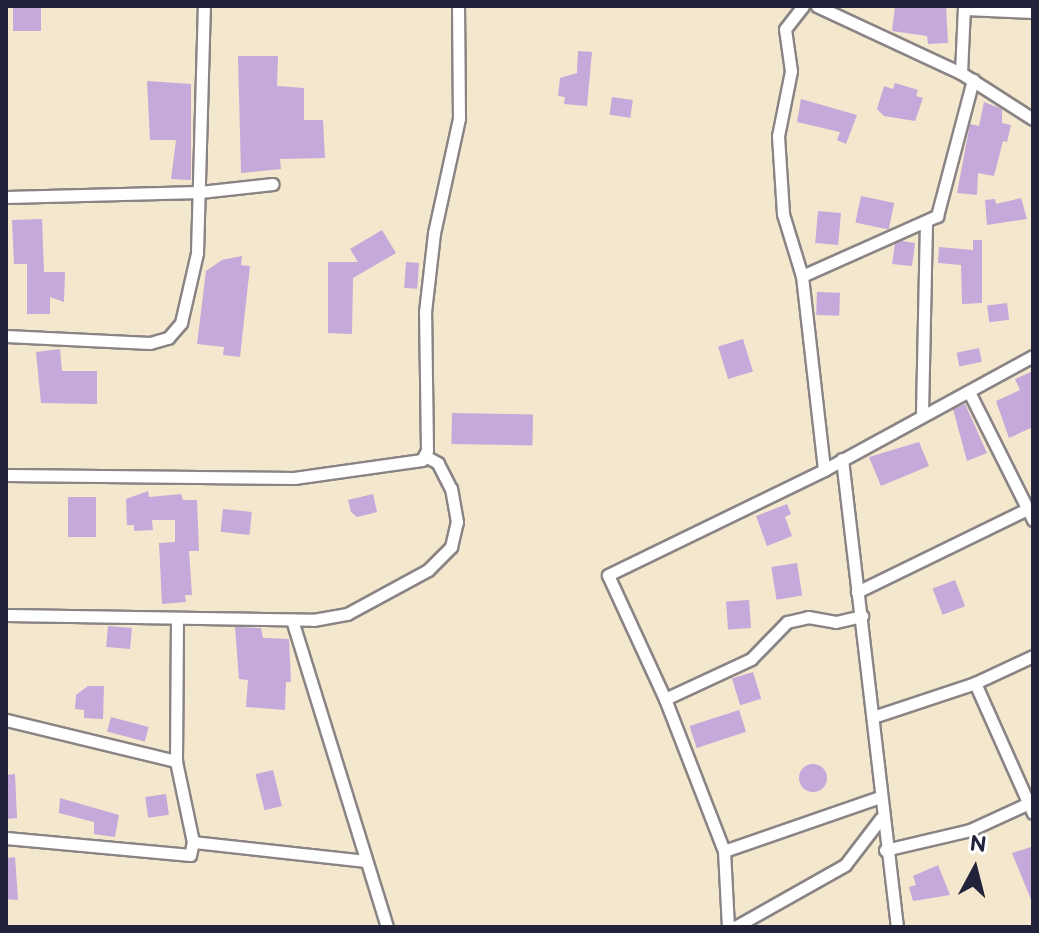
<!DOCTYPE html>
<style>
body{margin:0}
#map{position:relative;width:1039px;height:933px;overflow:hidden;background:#f3e7ce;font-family:"Balsamiq Sans",sans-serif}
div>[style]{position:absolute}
.building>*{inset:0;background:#c4a9da;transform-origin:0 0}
.round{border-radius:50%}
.roads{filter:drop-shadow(2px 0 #8a8484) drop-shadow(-2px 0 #8a8484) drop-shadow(0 2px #8a8484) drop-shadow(0 -2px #8a8484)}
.minor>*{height:11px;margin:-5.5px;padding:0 5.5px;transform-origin:5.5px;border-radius:5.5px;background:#fff}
span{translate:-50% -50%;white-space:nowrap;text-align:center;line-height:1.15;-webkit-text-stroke:6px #fff;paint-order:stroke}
.frame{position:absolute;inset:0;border:8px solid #22223b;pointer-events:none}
.north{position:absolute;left:935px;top:829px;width:80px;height:80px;-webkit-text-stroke:6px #fff;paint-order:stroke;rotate:7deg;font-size:22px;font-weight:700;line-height:32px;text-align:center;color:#22223b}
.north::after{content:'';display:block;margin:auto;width:28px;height:36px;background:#22223b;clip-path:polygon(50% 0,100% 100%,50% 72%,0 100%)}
</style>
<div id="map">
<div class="building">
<div style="left:13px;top:6px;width:28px;height:25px"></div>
<div style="clip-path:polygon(895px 6px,946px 6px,948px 43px,928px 44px,927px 36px,892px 31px)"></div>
<div style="clip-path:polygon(578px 51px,592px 52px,587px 106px,564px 104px,565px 97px,558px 96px,560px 78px,577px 73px)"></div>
<div style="clip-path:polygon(238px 56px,278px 56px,277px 86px,304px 88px,304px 120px,323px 120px,325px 158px,280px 159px,281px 169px,241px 173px)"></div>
<div style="clip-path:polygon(147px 81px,191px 84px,191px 180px,171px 179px,176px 140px,150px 140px)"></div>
<div style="clip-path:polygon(895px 83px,918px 90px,916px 96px,923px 98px,915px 121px,884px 116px,877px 109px,884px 86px,893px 89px)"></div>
<div style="left:612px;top:97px;width:21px;height:18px;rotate:8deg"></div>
<div style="clip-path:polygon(801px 99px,857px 115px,846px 144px,837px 140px,840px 132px,797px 122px)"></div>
<div style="clip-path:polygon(984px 102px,1002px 109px,1002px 123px,1011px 125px,1007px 142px,1003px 141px,994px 176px,978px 173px,977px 195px,957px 193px,970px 124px,979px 126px)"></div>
<div style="left:861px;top:196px;width:34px;height:27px;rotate:12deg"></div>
<div style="clip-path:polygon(1021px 198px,1027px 219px,987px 225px,985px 200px,995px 199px,996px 204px)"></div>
<div style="left:818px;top:211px;width:23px;height:32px;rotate:5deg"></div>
<div style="clip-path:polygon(42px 219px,44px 272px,65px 272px,64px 302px,50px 297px,50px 314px,27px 314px,27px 264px,14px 264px,12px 220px)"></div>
<div style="clip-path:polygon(382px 230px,396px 253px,353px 278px,352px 334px,328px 333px,328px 262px,358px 262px,350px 249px)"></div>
<div style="clip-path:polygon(973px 240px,982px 240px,982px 303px,962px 304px,961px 265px,938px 263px,939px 247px,973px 250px)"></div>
<div style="clip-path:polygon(902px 241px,915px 243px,912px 266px,892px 264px,895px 244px)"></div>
<div style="clip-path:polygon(242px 256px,241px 265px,250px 266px,240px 357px,223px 355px,224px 347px,197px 344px,206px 271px,222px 260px)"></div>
<div style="left:406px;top:262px;width:13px;height:26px;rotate:4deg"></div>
<div style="left:817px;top:292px;width:23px;height:23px;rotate:2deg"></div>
<div style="left:1007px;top:303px;width:17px;height:20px;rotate:83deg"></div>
<div style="left:743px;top:339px;width:34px;height:26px;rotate:73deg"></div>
<div style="left:979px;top:348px;width:14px;height:23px;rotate:78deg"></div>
<div style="clip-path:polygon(60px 349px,62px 371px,97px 371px,97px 404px,41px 403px,36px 352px)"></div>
<div style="clip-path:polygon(1033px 371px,1033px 427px,1009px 438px,996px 401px,1020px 390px,1015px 379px)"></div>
<div style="clip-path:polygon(965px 404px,987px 453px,967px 461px,953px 409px)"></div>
<div style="left:452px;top:413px;width:81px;height:31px;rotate:1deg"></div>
<div style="clip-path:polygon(919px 442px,929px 466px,881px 486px,869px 457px)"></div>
<div style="clip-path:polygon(148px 491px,149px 497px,181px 494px,183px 500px,197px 500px,199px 551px,189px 551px,192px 595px,185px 595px,186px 602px,162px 604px,159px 543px,175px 542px,175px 520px,152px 520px,153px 530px,134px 531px,134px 525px,127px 525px,126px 499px)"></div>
<div style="clip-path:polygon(373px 494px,377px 512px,357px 517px,351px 512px,348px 500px)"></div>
<div style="left:68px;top:497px;width:28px;height:40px"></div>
<div style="clip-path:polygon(787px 504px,791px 514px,785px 517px,792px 536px,767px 546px,756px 516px)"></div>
<div style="left:223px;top:509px;width:29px;height:23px;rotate:6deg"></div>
<div style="left:797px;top:563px;width:33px;height:26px;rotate:81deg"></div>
<div style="left:955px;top:580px;width:28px;height:24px;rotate:69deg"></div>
<div style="left:749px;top:600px;width:28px;height:23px;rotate:86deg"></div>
<div style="left:108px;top:626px;width:24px;height:21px;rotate:5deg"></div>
<div style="clip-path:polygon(235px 627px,261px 628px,263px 638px,289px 639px,291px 682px,286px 682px,285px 710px,246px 707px,248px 680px,239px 679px)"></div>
<div style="left:753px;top:672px;width:28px;height:22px;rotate:73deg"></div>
<div style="clip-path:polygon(88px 686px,104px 686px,103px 719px,84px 718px,84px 710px,75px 709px,76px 695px)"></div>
<div style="left:739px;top:710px;width:23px;height:52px;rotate:72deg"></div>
<div style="left:111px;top:717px;width:39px;height:15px;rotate:15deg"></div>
<div class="round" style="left:799px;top:764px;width:28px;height:28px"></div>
<div style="left:273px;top:770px;width:37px;height:18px;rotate:76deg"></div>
<div style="clip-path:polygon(15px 774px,17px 818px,6px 819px,6px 775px)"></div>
<div style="left:166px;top:794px;width:21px;height:21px;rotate:82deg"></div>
<div style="clip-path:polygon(60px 798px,119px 815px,115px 837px,94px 834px,94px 822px,59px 813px)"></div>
<div style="clip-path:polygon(1031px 847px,1033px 853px,1032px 902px,1012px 853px)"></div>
<div style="clip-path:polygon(15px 857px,18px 900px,6px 899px,6px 858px)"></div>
<div style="clip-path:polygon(938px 865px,950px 895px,913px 901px,909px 887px,916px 885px,913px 876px)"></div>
</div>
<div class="roads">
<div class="minor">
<div style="left:803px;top:6px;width:29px;rotate:128deg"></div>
<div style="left:785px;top:29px;width:42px;rotate:81.9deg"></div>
<div style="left:791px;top:71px;width:66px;rotate:101.3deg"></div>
<div style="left:778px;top:136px;width:78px;rotate:86.3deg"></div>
<div style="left:783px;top:214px;width:65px;rotate:73deg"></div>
<div style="left:802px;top:276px;width:195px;rotate:83.5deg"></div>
<div style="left:817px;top:6px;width:159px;rotate:25deg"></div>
<div style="left:961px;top:73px;width:85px;rotate:32.6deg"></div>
<div style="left:965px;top:9px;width:68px;rotate:2.5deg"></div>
<div style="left:961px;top:73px;width:67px;rotate:-87.4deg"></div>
<div style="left:6px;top:197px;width:194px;rotate:-1.5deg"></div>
<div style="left:200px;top:192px;width:73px;rotate:-6.3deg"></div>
<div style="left:802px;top:276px;width:148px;rotate:-24deg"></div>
<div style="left:937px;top:216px;width:141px;rotate:-75.2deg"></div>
<div style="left:6px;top:336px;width:144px;rotate:2.8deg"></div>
<div style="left:150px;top:343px;width:19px;rotate:-16deg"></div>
<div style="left:168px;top:338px;width:20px;rotate:-49deg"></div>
<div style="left:181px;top:323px;width:72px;rotate:-77.1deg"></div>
<div style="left:197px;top:253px;width:247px;rotate:-88.4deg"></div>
<div style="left:969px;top:392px;width:143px;rotate:63.4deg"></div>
<div style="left:922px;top:413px;width:189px;rotate:-88.8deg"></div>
<div style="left:842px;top:459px;width:471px;rotate:83.3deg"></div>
<div style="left:6px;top:475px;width:288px;rotate:0.6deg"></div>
<div style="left:294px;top:478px;width:129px;rotate:-8deg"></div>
<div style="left:422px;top:460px;width:11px;rotate:-63deg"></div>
<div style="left:427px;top:450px;width:138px;rotate:-90.8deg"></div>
<div style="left:425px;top:312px;width:80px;rotate:-83.5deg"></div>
<div style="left:434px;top:233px;width:118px;rotate:-77.7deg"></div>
<div style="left:459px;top:118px;width:112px;rotate:-90.5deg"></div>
<div style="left:857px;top:592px;width:189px;rotate:-26deg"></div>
<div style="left:6px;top:615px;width:307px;rotate:0.9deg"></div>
<div style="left:313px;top:620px;width:35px;rotate:-10deg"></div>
<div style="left:347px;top:614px;width:92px;rotate:-28.5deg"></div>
<div style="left:428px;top:570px;width:33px;rotate:-45deg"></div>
<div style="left:451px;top:547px;width:26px;rotate:-77deg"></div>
<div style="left:457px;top:522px;width:34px;rotate:-100deg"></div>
<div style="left:451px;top:489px;width:29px;rotate:-117deg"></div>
<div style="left:438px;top:463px;width:15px;rotate:-152deg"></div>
<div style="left:292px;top:620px;width:321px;rotate:72.8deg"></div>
<div style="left:975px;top:683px;width:142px;rotate:66deg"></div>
<div style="left:665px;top:699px;width:95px;rotate:-24.9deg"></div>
<div style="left:751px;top:659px;width:52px;rotate:-45.8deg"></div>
<div style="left:787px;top:622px;width:22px;rotate:-13deg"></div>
<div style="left:808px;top:617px;width:28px;rotate:10deg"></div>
<div style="left:836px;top:622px;width:27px;rotate:-13deg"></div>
<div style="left:873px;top:717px;width:108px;rotate:-18.4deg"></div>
<div style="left:975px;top:683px;width:64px;rotate:-25deg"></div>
<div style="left:6px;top:720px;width:175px;rotate:13.6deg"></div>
<div style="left:6px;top:838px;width:185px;rotate:5.3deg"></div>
<div style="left:190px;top:855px;width:13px;rotate:-77deg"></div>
<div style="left:193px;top:842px;width:83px;rotate:-101.9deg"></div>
<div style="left:176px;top:761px;width:143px;rotate:-89.6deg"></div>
<div style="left:193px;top:842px;width:173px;rotate:6.3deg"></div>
<div style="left:885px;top:850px;width:87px;rotate:-13.2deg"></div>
<div style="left:970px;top:830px;width:69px;rotate:-24.7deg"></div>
<div style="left:724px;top:851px;width:165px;rotate:-19.1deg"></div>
<div style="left:728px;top:927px;width:76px;rotate:-93deg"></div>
<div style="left:724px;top:851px;width:163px;rotate:-111.2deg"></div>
<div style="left:665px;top:699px;width:136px;rotate:-114.7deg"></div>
<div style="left:608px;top:575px;width:240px;rotate:-25.9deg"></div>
<div style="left:824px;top:470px;width:238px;rotate:-28.6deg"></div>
<div style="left:735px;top:927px;width:126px;rotate:-29.4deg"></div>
<div style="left:845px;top:865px;width:59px;rotate:-52.5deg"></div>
</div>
</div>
<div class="frame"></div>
<div class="north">N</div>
</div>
